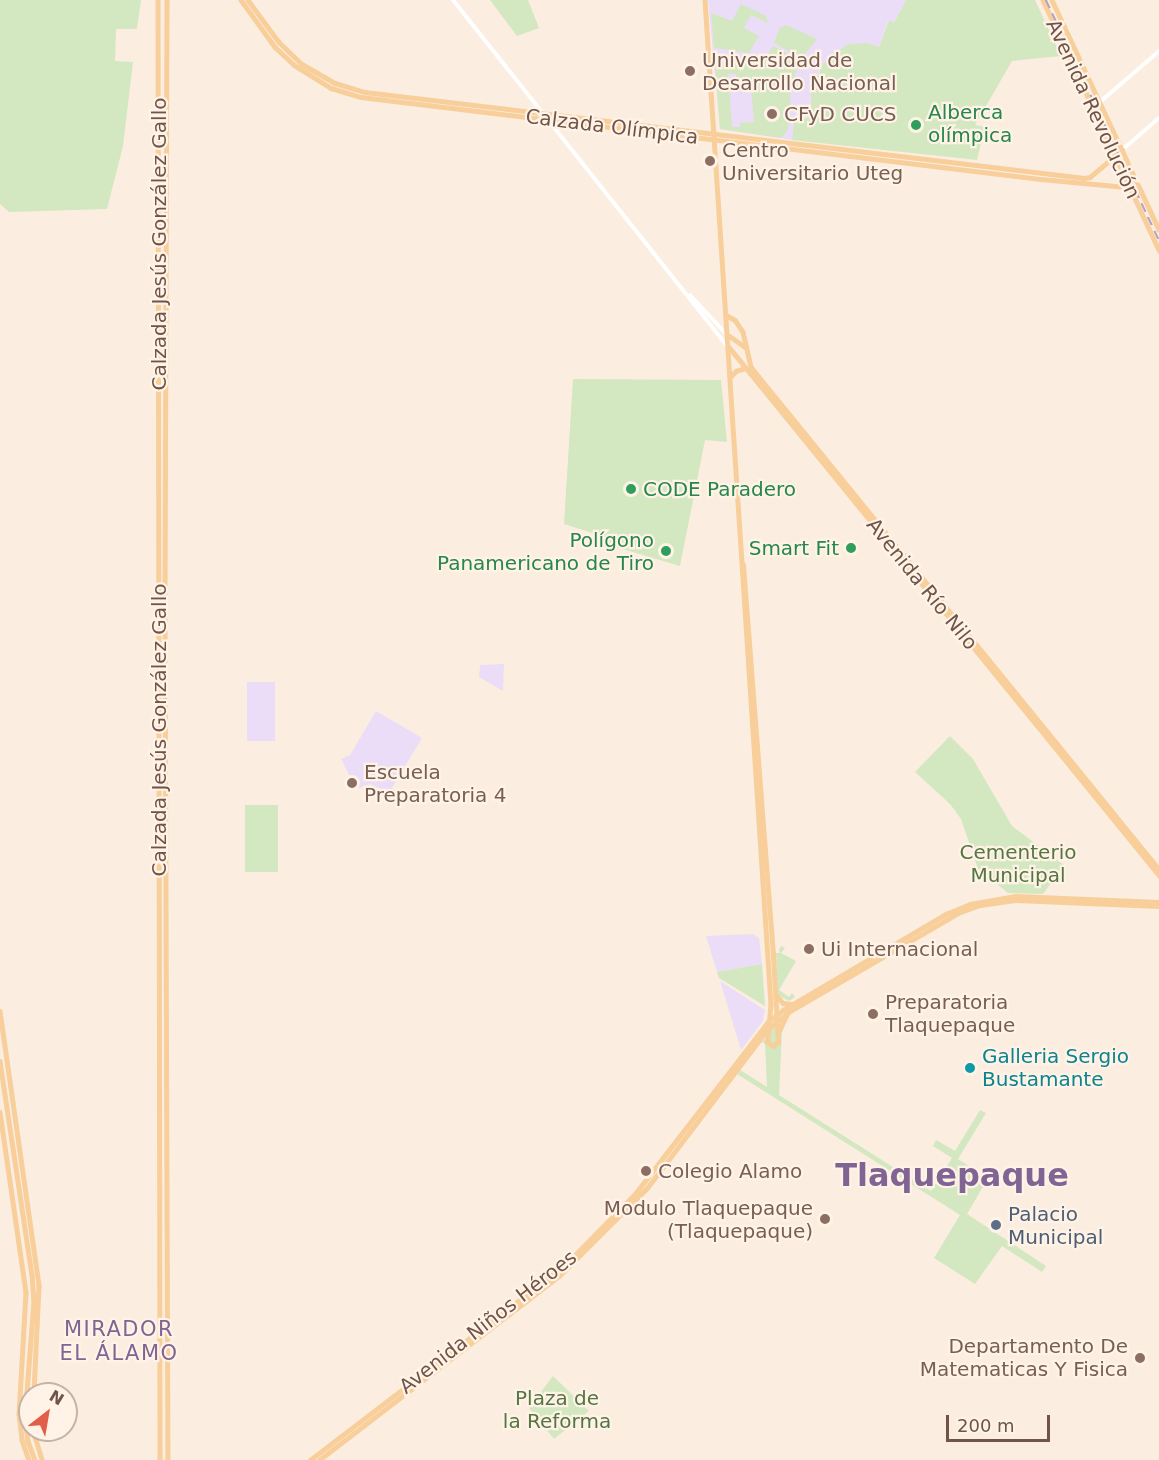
<!DOCTYPE html>
<meta charset="utf-8">
<style>
body{margin:0}
#map{position:relative;width:1159px;height:1460px;overflow:hidden;background:#fbeee0;font-family:"DejaVu Sans",sans-serif}
div>[style]{position:absolute}
.education>*{inset:0;background:#ebddf7;transform-origin:0 0}
.green>*{inset:0;background:#d3e7c0;transform-origin:0 0}
.minor>*{height:4px;margin:-2px;padding:0 2px;transform-origin:2px;border-radius:2px;background:#fff}
.major>*{height:4.5px;margin:-2.25px;padding:0 2.25px;transform-origin:2.25px;border-radius:2.25px;background:#f8ce9a}
.rail>*{height:1.5px;margin-top:-0.75px;transform-origin:0;background:repeating-linear-gradient(90deg,#b0a0c3 0 9px,transparent 0 15px)}
.dots>*{width:16px;height:16px;translate:-50% -50%;box-sizing:border-box;border:3px solid #fef3e6;border-radius:50%}
span{translate:-50% -50%;white-space:nowrap;text-align:center;line-height:1.15;-webkit-text-stroke:4.5px #fef3e6;paint-order:stroke}
.education-label{font-size:20px;color:#785e54}
.left{translate:0 -50%;text-align:left}
.right{translate:-100% -50%;text-align:right}
.street-label{font-size:20px;color:#705449}
.leisure-label{font-size:20px;color:#27864d}
.park-label{font-size:20px;color:#557642}
.culture-label{font-size:20px;color:#0d838f}
.service-label{font-size:20px;color:#4e5e75}
.neighbourhood-label{font-size:21px;color:#806494;letter-spacing:1.5px}
.town-label{font-size:32px;color:#806494;font-weight:700}
.north{position:absolute;left:18px;top:1382px;width:60px;height:60px;box-sizing:border-box;background:#fef3e6;border:2px solid #c5b3a7;border-radius:50%;rotate:31deg;font-size:16px;font-weight:700;line-height:24px;text-align:center;color:#705449}
.north::after{content:'';display:block;margin:auto;width:21px;height:27px;background:#e15f49;clip-path:polygon(50% 0,100% 100%,50% 72%,0 100%)}
.scale{position:absolute;left:946px;top:1415px;width:104px;height:27px;box-sizing:border-box;border:3px solid #705449;border-top:0;padding-left:8px;font-size:18px;line-height:21px;white-space:nowrap;color:#705449;-webkit-text-stroke:4px #fef3e6;paint-order:stroke}
</style>
<div id="map">
<div class="education">
<div style="clip-path:polygon(708px 0,906px 0,894px 23px,888px 21px,879px 47px,868px 43px,832px 54px,822px 65px,815px 79px,810px 106px,811px 116px,799px 118px,792px 140px,720px 129px)"></div>
<div style="clip-path:polygon(504px 664px,503px 691px,479px 677px,480px 665px)"></div>
<div style="left:247px;top:682px;width:28px;height:59px"></div>
<div style="clip-path:polygon(376px 711px,422px 738px,389px 793px,370px 784px,356px 789px,341px 759px,350px 755px)"></div>
<div style="clip-path:polygon(753px 934px,759px 938px,762px 964px,717px 972px,706px 936px)"></div>
<div style="clip-path:polygon(720px 981px,765px 1010px,763px 1021px,741px 1050px)"></div>
</div>
<div class="green">
<div style="clip-path:polygon(0 0,141px 0,137px 29px,116px 29px,115px 61px,133px 62px,123px 146px,107px 209px,9px 212px,0 204px)"></div>
<div style="clip-path:polygon(490px 0,528px 0,539px 28px,517px 36px)"></div>
<div style="clip-path:polygon(906px 0,1035px 0,1061px 56px,1012px 61px,975px 125px,985px 127px,977px 160px,792px 140px,794px 122px,811px 116px,811px 91px,822px 65px,832px 54px,849px 44px,868px 43px,879px 47px,889px 20px,894px 23px)"></div>
<div style="clip-path:polygon(741px 4px,766px 16px,768px 23px,751px 15px,744px 28px,759px 36px,749px 53px,714px 48px,711px 13px,732px 21px)"></div>
<div style="clip-path:polygon(786px 25px,817px 39px,802px 58px,774px 43px,779px 30px,778px 29px)"></div>
<div style="clip-path:polygon(evenodd,773px 46px,800px 60px,791px 86px,788px 130px,781px 138px,720px 129px,715px 66px,762px 63px,773px 46px,728px 74px,736px 74px,736px 78px,750px 77px,754px 122px,740px 123px,740px 127px,732px 127px,728px 74px)"></div>
<div style="clip-path:polygon(573px 379px,721px 380px,727px 442px,705px 440px,680px 566px,599px 542px,599px 535px,564px 524px)"></div>
<div style="clip-path:polygon(950px 736px,973px 759px,1012px 826px,1064px 865px,1043px 894px,1008px 893px,991px 879px,992px 873px,978px 869px,961px 819px,950px 804px,915px 772px)"></div>
<div style="left:245px;top:805px;width:33px;height:67px"></div>
<div style="clip-path:polygon(781px 946px,785px 948px,781px 953px,796px 961px,779px 990px,789px 997px,792px 993px,795px 997px,789px 1001px,778px 995px,776px 953px,780px 953px,779px 950px)"></div>
<div style="clip-path:polygon(762px 964px,765px 1006px,719px 978px,717px 972px)"></div>
<div style="clip-path:polygon(774px 1027px,782px 1031px,779px 1095px,931px 1191px,952px 1158px,933px 1146px,936px 1140px,955px 1151px,980px 1110px,986px 1113px,958px 1159px,988px 1178px,967px 1214px,1046px 1266px,1042px 1272px,1002px 1246px,975px 1284px,934px 1258px,960px 1215px,737px 1074px,740px 1070px,767px 1087px,765px 1044px,762px 1042px)"></div>
<div style="clip-path:polygon(553px 1376px,589px 1411px,554px 1439px,529px 1408px)"></div>
</div>
<div class="minor">
<div style="left:453px;top:0;width:443px;rotate:51.6deg"></div>
<div style="left:1093px;top:108px;width:87px;rotate:-40.8deg"></div>
<div style="left:1122px;top:150px;width:49px;rotate:-40.9deg"></div>
<div style="left:690px;top:295px;width:54px;rotate:47.2deg"></div>
</div>
<div class="major">
<div style="left:158px;top:0;width:1460px;rotate:89.92deg"></div>
<div style="left:167px;top:0;width:616px;rotate:90.19deg"></div>
<div style="left:165px;top:616px;width:844px;rotate:89.8deg"></div>
<div style="left:241px;top:0;width:58px;rotate:54.1deg"></div>
<div style="left:275px;top:47px;width:26px;rotate:43deg"></div>
<div style="left:294px;top:65px;width:44px;rotate:31.9deg"></div>
<div style="left:331px;top:88px;width:31px;rotate:17deg"></div>
<div style="left:361px;top:97px;width:685px;rotate:6.88deg"></div>
<div style="left:1041px;top:179px;width:85px;rotate:5.4deg"></div>
<div style="left:1126px;top:187px;width:16px;rotate:18deg"></div>
<div style="left:248px;top:0;width:52px;rotate:53.6deg"></div>
<div style="left:279px;top:42px;width:32px;rotate:44deg"></div>
<div style="left:302px;top:64px;width:38px;rotate:30deg"></div>
<div style="left:335px;top:83px;width:31px;rotate:17deg"></div>
<div style="left:365px;top:92px;width:724px;rotate:6.82deg"></div>
<div style="left:1084px;top:178px;width:6px;rotate:-9deg"></div>
<div style="left:1090px;top:177px;width:42px;rotate:-40.2deg"></div>
<div style="left:705px;top:0;width:1006px;rotate:86.24deg"></div>
<div style="left:771px;top:1004px;width:38px;rotate:95deg"></div>
<div style="left:768px;top:1042px;width:6px;rotate:39deg"></div>
<div style="left:773px;top:1046px;width:6px;rotate:-39deg"></div>
<div style="left:778px;top:1042px;width:87px;rotate:-93.3deg"></div>
<div style="left:773px;top:955px;width:391px;rotate:-94.4deg"></div>
<div style="left:1043px;top:0;width:276px;rotate:65.1deg"></div>
<div style="left:1052px;top:0;width:253px;rotate:65deg"></div>
<div style="left:726px;top:315px;width:10px;rotate:29deg"></div>
<div style="left:735px;top:320px;width:14px;rotate:56deg"></div>
<div style="left:743px;top:332px;width:36px;rotate:77deg"></div>
<div style="left:751px;top:367px;width:647px;rotate:50.9deg"></div>
<div style="left:728px;top:335px;width:21px;rotate:35deg"></div>
<div style="left:729px;top:347px;width:681px;rotate:50.84deg"></div>
<div style="left:731px;top:376px;width:7px;rotate:-45deg"></div>
<div style="left:736px;top:371px;width:9px;rotate:-18deg"></div>
<div style="left:777px;top:996px;width:9px;rotate:49deg"></div>
<div style="left:783px;top:1003px;width:8px;rotate:7deg"></div>
<div style="left:0;top:1011px;width:278px;rotate:81.9deg"></div>
<div style="left:39px;top:1286px;width:108px;rotate:92.7deg"></div>
<div style="left:779px;top:1031px;width:19px;rotate:-65deg"></div>
<div style="left:0;top:1061px;width:215px;rotate:81.5deg"></div>
<div style="left:32px;top:1274px;width:27px;rotate:86deg"></div>
<div style="left:34px;top:1301px;width:116px;rotate:94.4deg"></div>
<div style="left:25px;top:1417px;width:24px;rotate:83deg"></div>
<div style="left:28px;top:1441px;width:20px;rotate:70deg"></div>
<div style="left:0;top:1112px;width:183px;rotate:81.8deg"></div>
<div style="left:26px;top:1293px;width:121px;rotate:93.3deg"></div>
<div style="left:19px;top:1414px;width:26px;rotate:83deg"></div>
<div style="left:22px;top:1440px;width:21px;rotate:71deg"></div>
<div style="left:33px;top:1430px;width:31px;rotate:73deg"></div>
<div style="left:310px;top:1460px;width:321px;rotate:-37.4deg"></div>
<div style="left:565px;top:1265px;width:100px;rotate:-45.4deg"></div>
<div style="left:635px;top:1194px;width:217px;rotate:-52.3deg"></div>
<div style="left:768px;top:1022px;width:19px;rotate:-39deg"></div>
<div style="left:783px;top:1010px;width:191px;rotate:-30.5deg"></div>
<div style="left:948px;top:913px;width:24px;rotate:-22deg"></div>
<div style="left:970px;top:904px;width:46px;rotate:-10.1deg"></div>
<div style="left:1015px;top:896px;width:144px;rotate:2.4deg"></div>
<div style="left:319px;top:1460px;width:302px;rotate:-37.5deg"></div>
<div style="left:559px;top:1276px;width:124px;rotate:-45deg"></div>
<div style="left:647px;top:1188px;width:198px;rotate:-52.8deg"></div>
<div style="left:767px;top:1030px;width:26px;rotate:-40deg"></div>
<div style="left:787px;top:1013px;width:198px;rotate:-30.3deg"></div>
<div style="left:958px;top:913px;width:23px;rotate:-20deg"></div>
<div style="left:980px;top:905px;width:35px;rotate:-8deg"></div>
<div style="left:1015px;top:900px;width:144px;rotate:2.4deg"></div>
</div>
<div class="rail">
<div style="left:1046px;top:0;width:265px;rotate:64.8deg"></div>
</div>
<div class="dots">
<div style="left:690px;top:71px;background:#8d6e63"></div>
<div style="left:772px;top:114px;background:#8d6e63"></div>
<div style="left:916px;top:125px;background:#2e9e5b"></div>
<div style="left:710px;top:161px;background:#8d6e63"></div>
<div style="left:631px;top:489px;background:#2e9e5b"></div>
<div style="left:851px;top:548px;background:#2e9e5b"></div>
<div style="left:666px;top:551px;background:#2e9e5b"></div>
<div style="left:352px;top:783px;background:#8d6e63"></div>
<div style="left:809px;top:949px;background:#8d6e63"></div>
<div style="left:873px;top:1014px;background:#8d6e63"></div>
<div style="left:970px;top:1068px;background:#0f9aa8"></div>
<div style="left:646px;top:1171px;background:#8d6e63"></div>
<div style="left:825px;top:1219px;background:#8d6e63"></div>
<div style="left:996px;top:1225px;background:#5c6f8a"></div>
<div style="left:1140px;top:1358px;background:#8d6e63"></div>
</div>
<div class="education-label">
<span class="left" style="left:702px;top:72px">Universidad de<br>Desarrollo Nacional</span>
<span class="left" style="left:784px;top:114px">CFyD CUCS</span>
<span class="left" style="left:722px;top:162px">Centro<br>Universitario Uteg</span>
<span class="left" style="left:364px;top:784px">Escuela<br>Preparatoria 4</span>
<span class="left" style="left:821px;top:949px">Ui Internacional</span>
<span class="left" style="left:885px;top:1014px">Preparatoria<br>Tlaquepaque</span>
<span class="left" style="left:658px;top:1171px">Colegio Alamo</span>
<span class="right" style="left:813px;top:1220px">Modulo Tlaquepaque<br>(Tlaquepaque)</span>
<span class="right" style="left:1128px;top:1358px">Departamento De<br>Matematicas Y Fisica</span>
</div>
<div class="street-label">
<span style="left:1093px;top:109px;rotate:65deg">Avenida Revolución</span>
<span style="left:612px;top:127px;rotate:7deg">Calzada Olímpica</span>
<span style="left:159px;top:244px;rotate:-90deg">Calzada Jesús González Gallo</span>
<span style="left:922px;top:584px;rotate:51deg">Avenida Río Nilo</span>
<span style="left:159px;top:730px;rotate:-90deg">Calzada Jesús González Gallo</span>
<span style="left:488px;top:1322px;rotate:-38deg">Avenida Niños Héroes</span>
</div>
<div class="leisure-label">
<span class="left" style="left:928px;top:124px">Alberca<br>olímpica</span>
<span class="left" style="left:643px;top:489px">CODE Paradero</span>
<span class="right" style="left:654px;top:552px">Polígono<br>Panamericano de Tiro</span>
<span class="right" style="left:839px;top:548px">Smart Fit</span>
</div>
<div class="park-label">
<span style="left:1018px;top:864px">Cementerio<br>Municipal</span>
<span style="left:557px;top:1410px">Plaza de<br>la Reforma</span>
</div>
<div class="culture-label">
<span class="left" style="left:982px;top:1068px">Galleria Sergio<br>Bustamante</span>
</div>
<div class="service-label">
<span class="left" style="left:1008px;top:1226px">Palacio<br>Municipal</span>
</div>
<div class="neighbourhood-label">
<span style="left:119px;top:1341px">MIRADOR<br>EL ÁLAMO</span>
</div>
<div class="town-label">
<span style="left:952px;top:1175px">Tlaquepaque</span>
</div>
<div class="north">N</div>
<div class="scale">200 m</div>
</div>
